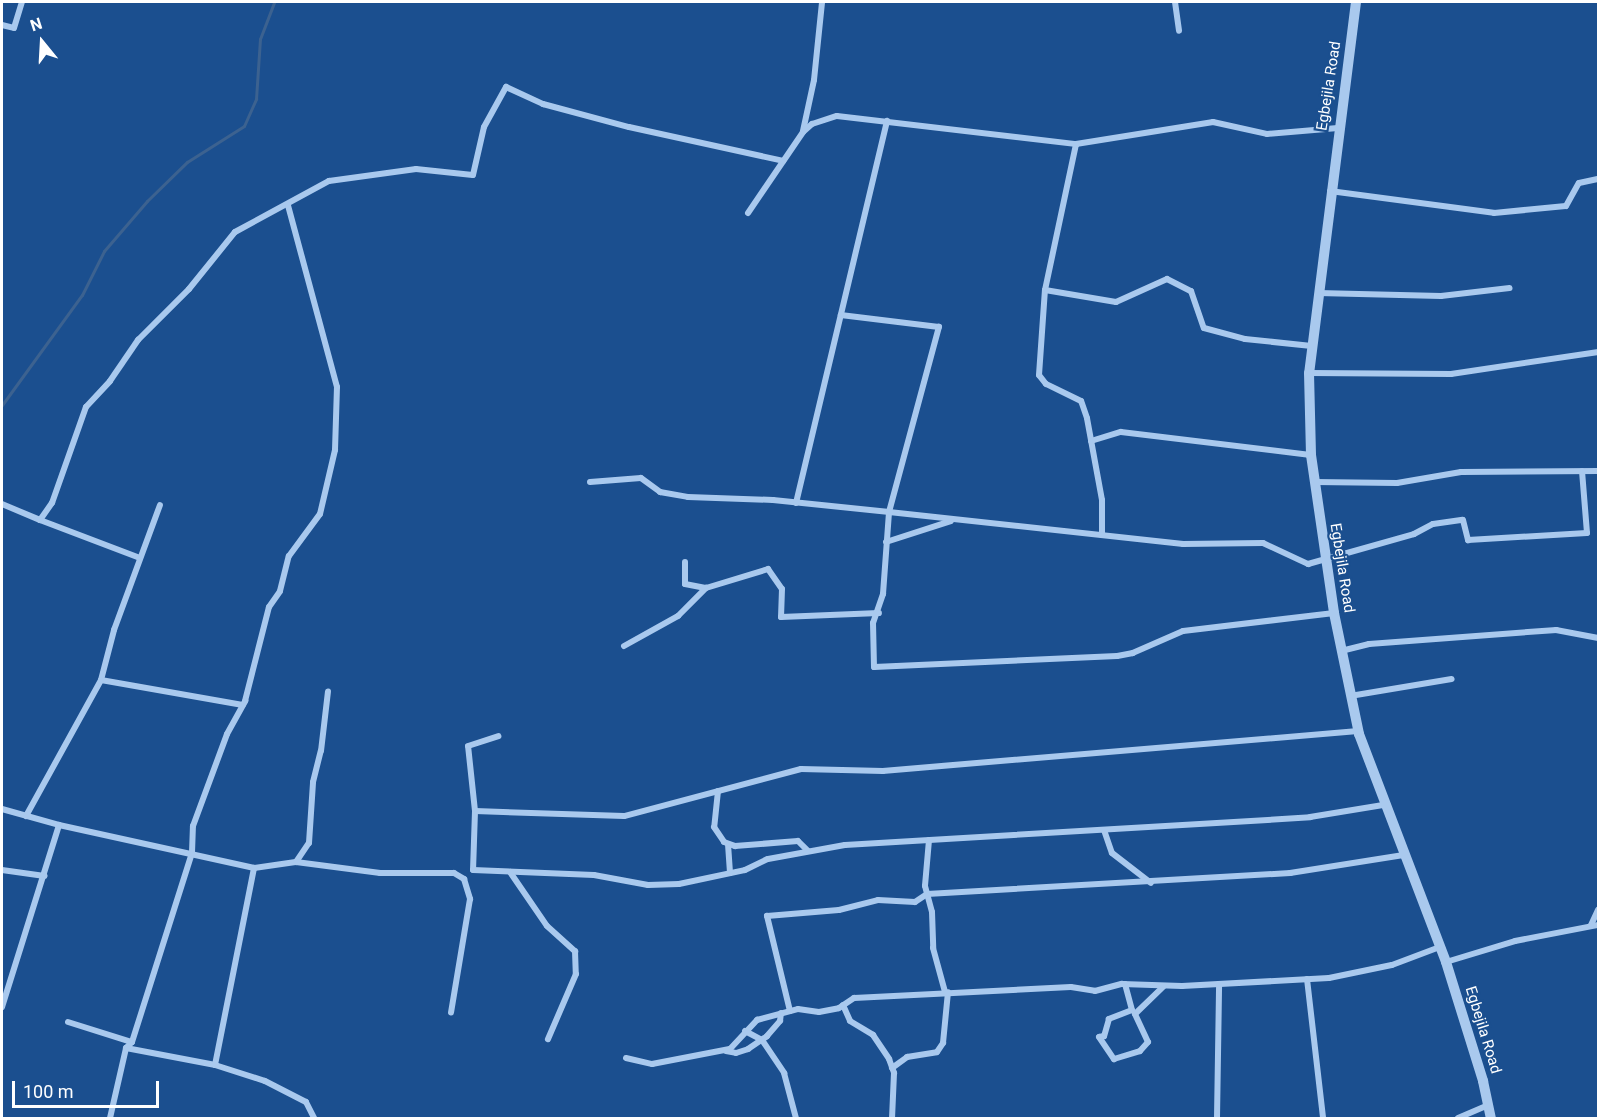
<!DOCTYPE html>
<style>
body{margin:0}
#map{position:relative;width:1600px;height:1120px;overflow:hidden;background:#1b4f8f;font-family:Roboto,sans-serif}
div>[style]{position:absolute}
.stream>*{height:3px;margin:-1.5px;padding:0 1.5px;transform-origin:1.5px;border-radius:1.5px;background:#3c6290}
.minor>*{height:6px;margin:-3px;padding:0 3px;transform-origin:3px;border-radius:3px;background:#a9c9ee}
.tertiary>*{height:10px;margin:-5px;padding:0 5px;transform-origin:5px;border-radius:5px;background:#a9c9ee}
span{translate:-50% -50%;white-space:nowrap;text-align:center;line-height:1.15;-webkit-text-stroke:4.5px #1b4f8f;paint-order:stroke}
.street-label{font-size:15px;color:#fff}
.frame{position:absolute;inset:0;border:3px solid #fff;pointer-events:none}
.north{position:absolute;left:12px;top:12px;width:60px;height:60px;-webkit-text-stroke:4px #1b4f8f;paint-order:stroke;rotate:342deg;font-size:16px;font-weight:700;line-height:24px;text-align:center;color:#fff}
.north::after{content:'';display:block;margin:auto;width:21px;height:27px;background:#fff;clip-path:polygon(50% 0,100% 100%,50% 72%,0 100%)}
.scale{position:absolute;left:12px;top:1081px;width:147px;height:27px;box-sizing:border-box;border:3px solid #fff;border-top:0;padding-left:8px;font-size:18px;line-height:21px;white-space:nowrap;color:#fff;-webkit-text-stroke:4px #1b4f8f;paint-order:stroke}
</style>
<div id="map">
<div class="stream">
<div style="left:2px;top:405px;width:136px;rotate:-54deg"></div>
<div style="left:82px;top:295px;width:49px;rotate:-63.4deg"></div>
<div style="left:104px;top:251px;width:66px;rotate:-49.3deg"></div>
<div style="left:147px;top:201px;width:56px;rotate:-44.3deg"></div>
<div style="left:187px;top:162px;width:67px;rotate:-32.3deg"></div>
<div style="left:244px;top:126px;width:30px;rotate:-66deg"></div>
<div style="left:256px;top:99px;width:60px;rotate:-86.2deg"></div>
<div style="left:260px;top:39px;width:40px;rotate:-69deg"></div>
</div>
<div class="minor">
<div style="left:1175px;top:2px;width:29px;rotate:82deg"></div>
<div style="left:2px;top:25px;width:12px;rotate:14deg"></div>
<div style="left:14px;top:28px;width:27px;rotate:-73deg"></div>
<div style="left:803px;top:131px;width:52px;rotate:-77.8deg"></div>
<div style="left:814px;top:80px;width:78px;rotate:-84.1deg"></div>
<div style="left:1330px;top:191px;width:165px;rotate:7.6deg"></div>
<div style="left:1494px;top:213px;width:72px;rotate:-5.6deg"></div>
<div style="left:1566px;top:206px;width:26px;rotate:-61deg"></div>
<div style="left:1579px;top:183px;width:19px;rotate:-12deg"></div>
<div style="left:748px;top:213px;width:98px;rotate:-55.8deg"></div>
<div style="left:803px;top:132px;width:12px;rotate:-42deg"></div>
<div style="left:812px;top:124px;width:26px;rotate:-18deg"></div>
<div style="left:837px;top:116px;width:241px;rotate:6.7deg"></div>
<div style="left:1076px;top:144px;width:139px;rotate:-9.1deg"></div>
<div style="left:1213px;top:122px;width:55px;rotate:12.5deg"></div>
<div style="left:1267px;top:134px;width:71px;rotate:-4.8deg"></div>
<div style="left:1045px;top:290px;width:149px;rotate:-78deg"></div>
<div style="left:1318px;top:293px;width:123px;rotate:1.4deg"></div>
<div style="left:1441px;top:296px;width:69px;rotate:-6.6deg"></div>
<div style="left:1309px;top:373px;width:142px;rotate:0.4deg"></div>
<div style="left:1451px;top:374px;width:149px;rotate:-8.5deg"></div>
<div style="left:1091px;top:441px;width:31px;rotate:-17deg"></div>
<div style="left:1121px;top:432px;width:191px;rotate:6.9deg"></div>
<div style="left:590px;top:482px;width:51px;rotate:-4.5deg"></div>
<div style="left:641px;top:478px;width:24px;rotate:36deg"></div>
<div style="left:660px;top:492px;width:28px;rotate:10deg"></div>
<div style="left:688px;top:497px;width:85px;rotate:2deg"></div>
<div style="left:773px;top:500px;width:117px;rotate:5.9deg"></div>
<div style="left:889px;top:512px;width:192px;rotate:-74.9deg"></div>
<div style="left:939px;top:327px;width:99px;rotate:-173deg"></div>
<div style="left:1315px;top:482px;width:82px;rotate:0.7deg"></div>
<div style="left:1397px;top:483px;width:65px;rotate:-9.8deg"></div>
<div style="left:1461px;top:472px;width:137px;rotate:-0.4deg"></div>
<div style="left:796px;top:503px;width:393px;rotate:-76.6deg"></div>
<div style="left:2px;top:504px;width:41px;rotate:22.8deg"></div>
<div style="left:40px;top:520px;width:21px;rotate:-55deg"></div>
<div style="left:52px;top:503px;width:102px;rotate:-70.5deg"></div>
<div style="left:86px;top:407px;width:35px;rotate:-47deg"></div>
<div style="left:110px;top:381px;width:50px;rotate:-55.7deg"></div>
<div style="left:138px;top:340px;width:72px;rotate:-45deg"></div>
<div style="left:189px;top:289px;width:73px;rotate:-51.1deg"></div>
<div style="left:235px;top:232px;width:107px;rotate:-28.5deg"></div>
<div style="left:329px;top:181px;width:88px;rotate:-7.9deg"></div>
<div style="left:416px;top:169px;width:57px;rotate:6deg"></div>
<div style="left:473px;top:175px;width:49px;rotate:-77.1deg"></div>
<div style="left:484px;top:127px;width:46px;rotate:-61.2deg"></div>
<div style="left:506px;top:87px;width:41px;rotate:24.7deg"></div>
<div style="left:543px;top:104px;width:89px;rotate:15deg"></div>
<div style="left:629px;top:127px;width:158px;rotate:12.4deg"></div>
<div style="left:40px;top:520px;width:107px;rotate:20.8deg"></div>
<div style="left:1102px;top:535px;width:35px;rotate:-90deg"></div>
<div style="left:1102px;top:500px;width:83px;rotate:-100.4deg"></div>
<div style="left:1087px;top:418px;width:18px;rotate:-109deg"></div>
<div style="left:1081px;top:401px;width:39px;rotate:-154deg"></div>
<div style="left:1046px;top:384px;width:11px;rotate:-128deg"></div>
<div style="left:1039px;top:375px;width:85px;rotate:-86deg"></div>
<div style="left:1045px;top:290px;width:72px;rotate:9.6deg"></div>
<div style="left:1116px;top:302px;width:56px;rotate:-24.3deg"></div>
<div style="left:1167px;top:279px;width:27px;rotate:27deg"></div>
<div style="left:1191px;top:291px;width:39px;rotate:71deg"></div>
<div style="left:1204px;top:328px;width:42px;rotate:15deg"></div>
<div style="left:1245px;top:339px;width:67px;rotate:6deg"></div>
<div style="left:886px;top:542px;width:68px;rotate:-17.9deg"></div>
<div style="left:685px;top:562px;width:22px;rotate:90deg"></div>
<div style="left:685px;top:584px;width:21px;rotate:11deg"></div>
<div style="left:706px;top:588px;width:65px;rotate:-17deg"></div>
<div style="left:768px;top:569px;width:24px;rotate:55deg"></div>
<div style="left:782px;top:589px;width:28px;rotate:92deg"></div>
<div style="left:781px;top:617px;width:98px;rotate:-2.3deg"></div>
<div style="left:1334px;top:613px;width:152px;rotate:173.2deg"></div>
<div style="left:1183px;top:631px;width:55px;rotate:156.3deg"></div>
<div style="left:1133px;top:653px;width:16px;rotate:169deg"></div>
<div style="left:1117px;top:656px;width:243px;rotate:177.4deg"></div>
<div style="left:874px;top:667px;width:44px;rotate:-91.3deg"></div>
<div style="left:873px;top:623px;width:31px;rotate:-71deg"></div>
<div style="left:883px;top:594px;width:82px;rotate:-85.8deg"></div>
<div style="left:889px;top:512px;width:296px;rotate:6.2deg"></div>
<div style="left:1183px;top:544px;width:80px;rotate:-0.7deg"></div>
<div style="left:1263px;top:543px;width:50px;rotate:25deg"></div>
<div style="left:1308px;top:564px;width:110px;rotate:-15.8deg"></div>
<div style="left:1414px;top:534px;width:21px;rotate:-28deg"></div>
<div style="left:1433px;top:524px;width:30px;rotate:-8deg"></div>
<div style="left:1463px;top:520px;width:21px;rotate:76deg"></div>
<div style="left:1468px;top:540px;width:119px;rotate:-3.4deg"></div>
<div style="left:1587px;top:533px;width:62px;rotate:-94.6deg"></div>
<div style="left:624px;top:646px;width:62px;rotate:-29.1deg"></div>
<div style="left:678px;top:616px;width:40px;rotate:-45deg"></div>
<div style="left:1341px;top:651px;width:29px;rotate:-14deg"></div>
<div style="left:1369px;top:644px;width:188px;rotate:-4.3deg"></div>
<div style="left:1556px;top:630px;width:43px;rotate:10.8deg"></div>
<div style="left:101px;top:680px;width:144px;rotate:10deg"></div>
<div style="left:1350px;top:696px;width:103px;rotate:-9.5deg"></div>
<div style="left:1358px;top:731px;width:477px;rotate:175.2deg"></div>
<div style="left:883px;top:771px;width:82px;rotate:-178.6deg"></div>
<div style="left:801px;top:769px;width:183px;rotate:165.1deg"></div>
<div style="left:624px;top:816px;width:149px;rotate:-178.1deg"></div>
<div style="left:475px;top:811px;width:59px;rotate:91.9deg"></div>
<div style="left:473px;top:870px;width:121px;rotate:2.4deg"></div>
<div style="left:594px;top:875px;width:55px;rotate:10.5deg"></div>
<div style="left:648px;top:885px;width:31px;rotate:-2deg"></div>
<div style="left:679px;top:884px;width:67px;rotate:-12deg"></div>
<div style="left:745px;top:870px;width:25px;rotate:-26deg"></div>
<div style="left:768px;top:859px;width:78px;rotate:-10.3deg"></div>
<div style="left:845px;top:845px;width:466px;rotate:-3.4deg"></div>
<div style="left:1310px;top:817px;width:74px;rotate:-9.3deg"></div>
<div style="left:718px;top:791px;width:36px;rotate:96deg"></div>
<div style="left:714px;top:827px;width:18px;rotate:56deg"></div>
<div style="left:724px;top:842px;width:12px;rotate:20deg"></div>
<div style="left:735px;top:846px;width:63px;rotate:-4.5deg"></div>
<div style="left:798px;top:841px;width:14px;rotate:45deg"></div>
<div style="left:2px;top:809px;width:59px;rotate:15.7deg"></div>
<div style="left:475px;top:811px;width:65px;rotate:-96.1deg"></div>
<div style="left:468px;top:746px;width:32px;rotate:-18deg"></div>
<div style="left:26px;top:816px;width:155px;rotate:-61.1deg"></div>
<div style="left:101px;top:680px;width:52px;rotate:-75.4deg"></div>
<div style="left:114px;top:630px;width:133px;rotate:-69.8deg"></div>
<div style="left:1104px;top:830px;width:24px;rotate:71deg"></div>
<div style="left:1112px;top:853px;width:49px;rotate:37.6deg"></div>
<div style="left:929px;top:840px;width:46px;rotate:95deg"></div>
<div style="left:925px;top:886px;width:27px;rotate:75deg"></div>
<div style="left:932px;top:912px;width:36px;rotate:88deg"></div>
<div style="left:933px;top:948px;width:46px;rotate:74.7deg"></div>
<div style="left:728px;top:844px;width:29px;rotate:86deg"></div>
<div style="left:296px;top:862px;width:23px;rotate:-56deg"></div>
<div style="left:309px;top:843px;width:61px;rotate:-86.2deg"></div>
<div style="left:313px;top:782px;width:32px;rotate:-76deg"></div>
<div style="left:321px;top:751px;width:60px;rotate:-83.3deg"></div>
<div style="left:2px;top:870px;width:43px;rotate:7.9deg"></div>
<div style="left:510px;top:872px;width:65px;rotate:55.6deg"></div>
<div style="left:547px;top:926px;width:38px;rotate:42deg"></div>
<div style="left:575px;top:951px;width:23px;rotate:88deg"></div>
<div style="left:576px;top:974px;width:71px;rotate:113.3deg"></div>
<div style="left:1591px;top:925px;width:17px;rotate:-65deg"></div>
<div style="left:1446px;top:962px;width:72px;rotate:-16.9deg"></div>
<div style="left:1515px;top:941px;width:85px;rotate:-10.9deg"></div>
<div style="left:1307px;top:979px;width:140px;rotate:83.4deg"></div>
<div style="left:1125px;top:984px;width:27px;rotate:75deg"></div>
<div style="left:1132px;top:1010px;width:25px;rotate:159deg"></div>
<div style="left:1109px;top:1019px;width:18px;rotate:106deg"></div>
<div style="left:1104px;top:1036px;width:5px;rotate:169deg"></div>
<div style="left:1099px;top:1037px;width:27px;rotate:56deg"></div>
<div style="left:1114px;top:1059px;width:27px;rotate:-17deg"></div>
<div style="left:1140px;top:1051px;width:12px;rotate:-48deg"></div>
<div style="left:1148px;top:1042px;width:31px;rotate:-115deg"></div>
<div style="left:1135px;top:1014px;width:40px;rotate:-44deg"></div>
<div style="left:843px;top:1005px;width:17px;rotate:66deg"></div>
<div style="left:850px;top:1021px;width:27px;rotate:31deg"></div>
<div style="left:873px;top:1035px;width:29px;rotate:56deg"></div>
<div style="left:889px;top:1059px;width:15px;rotate:70deg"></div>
<div style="left:894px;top:1073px;width:45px;rotate:92.5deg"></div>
<div style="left:2px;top:1007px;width:191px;rotate:-72.6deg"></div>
<div style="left:59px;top:825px;width:200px;rotate:12.4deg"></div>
<div style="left:254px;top:868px;width:42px;rotate:-8.1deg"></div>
<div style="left:296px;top:862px;width:85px;rotate:7.5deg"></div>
<div style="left:380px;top:873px;width:74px"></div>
<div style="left:454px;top:873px;width:12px;rotate:31deg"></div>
<div style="left:464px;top:879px;width:21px;rotate:73deg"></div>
<div style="left:470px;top:899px;width:115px;rotate:99.5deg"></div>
<div style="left:790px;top:1011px;width:98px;rotate:-103.6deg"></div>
<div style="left:767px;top:916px;width:72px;rotate:-4.8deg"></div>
<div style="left:839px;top:910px;width:40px;rotate:-14.4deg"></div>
<div style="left:878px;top:900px;width:37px;rotate:3deg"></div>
<div style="left:915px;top:902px;width:14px;rotate:-34deg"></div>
<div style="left:927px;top:894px;width:364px;rotate:-3.3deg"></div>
<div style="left:1290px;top:873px;width:115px;rotate:-9deg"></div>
<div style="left:68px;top:1022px;width:67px;rotate:17.4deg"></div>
<div style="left:745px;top:1031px;width:19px;rotate:28deg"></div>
<div style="left:762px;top:1040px;width:40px;rotate:56deg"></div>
<div style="left:784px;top:1073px;width:47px;rotate:75.1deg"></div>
<div style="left:126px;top:1048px;width:91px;rotate:10.8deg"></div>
<div style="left:215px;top:1065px;width:52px;rotate:17.7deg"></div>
<div style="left:265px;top:1081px;width:46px;rotate:27.1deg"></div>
<div style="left:306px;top:1102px;width:18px;rotate:63deg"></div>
<div style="left:726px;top:1051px;width:10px;rotate:11deg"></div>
<div style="left:736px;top:1053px;width:13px;rotate:-18deg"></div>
<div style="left:748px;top:1049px;width:23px;rotate:-34deg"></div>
<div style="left:767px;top:1036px;width:20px;rotate:-49deg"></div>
<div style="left:780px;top:1021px;width:8px;rotate:-83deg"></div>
<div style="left:626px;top:1058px;width:27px;rotate:13deg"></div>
<div style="left:652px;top:1064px;width:79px;rotate:-10.9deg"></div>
<div style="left:730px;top:1049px;width:40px;rotate:-47deg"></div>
<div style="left:757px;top:1020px;width:42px;rotate:-15deg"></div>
<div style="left:798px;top:1009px;width:21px;rotate:8deg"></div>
<div style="left:819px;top:1012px;width:20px;rotate:-11deg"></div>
<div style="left:839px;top:1008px;width:18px;rotate:-34deg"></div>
<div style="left:854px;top:998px;width:217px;rotate:-2.9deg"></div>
<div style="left:1071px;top:987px;width:24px;rotate:9deg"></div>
<div style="left:1095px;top:991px;width:28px;rotate:-15deg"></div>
<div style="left:1122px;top:984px;width:60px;rotate:1.9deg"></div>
<div style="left:1182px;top:986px;width:147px;rotate:-3.1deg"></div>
<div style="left:1329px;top:978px;width:64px;rotate:-11.7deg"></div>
<div style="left:1392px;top:965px;width:51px;rotate:-20.6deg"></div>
<div style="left:215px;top:1065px;width:201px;rotate:-78.8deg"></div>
<div style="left:892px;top:1068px;width:19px;rotate:-36deg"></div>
<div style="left:907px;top:1057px;width:30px;rotate:-9deg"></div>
<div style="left:937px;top:1052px;width:11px;rotate:-56deg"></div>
<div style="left:943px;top:1043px;width:51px;rotate:-84.4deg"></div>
<div style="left:110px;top:1118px;width:72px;rotate:-77.1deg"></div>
<div style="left:126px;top:1048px;width:8px;rotate:-45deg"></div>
<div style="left:132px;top:1042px;width:198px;rotate:-72.4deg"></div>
<div style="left:192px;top:853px;width:27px;rotate:-88deg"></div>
<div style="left:193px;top:826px;width:98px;rotate:-69.7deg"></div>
<div style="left:227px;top:734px;width:38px;rotate:-61deg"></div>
<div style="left:245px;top:701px;width:97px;rotate:-75.7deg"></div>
<div style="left:269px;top:607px;width:19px;rotate:-55deg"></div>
<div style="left:280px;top:591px;width:36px;rotate:-76deg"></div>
<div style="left:289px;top:556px;width:52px;rotate:-53.6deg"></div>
<div style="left:320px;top:514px;width:66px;rotate:-76.8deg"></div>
<div style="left:335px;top:450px;width:63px;rotate:-88.2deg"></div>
<div style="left:337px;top:387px;width:188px;rotate:-105.1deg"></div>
<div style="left:1217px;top:1118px;width:134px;rotate:-89.1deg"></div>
<div style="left:1458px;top:1118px;width:33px;rotate:-23deg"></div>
</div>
<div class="tertiary">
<div style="left:1356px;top:2px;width:374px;rotate:97.2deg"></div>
<div style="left:1309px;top:373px;width:82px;rotate:88.6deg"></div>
<div style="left:1311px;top:455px;width:160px;rotate:81.7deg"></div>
<div style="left:1334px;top:613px;width:124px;rotate:78.3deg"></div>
<div style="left:1359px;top:734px;width:244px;rotate:69.1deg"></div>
<div style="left:1446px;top:962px;width:125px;rotate:72.7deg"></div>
<div style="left:1483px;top:1081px;width:38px;rotate:78deg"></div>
</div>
<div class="street-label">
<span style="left:1329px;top:86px;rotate:-81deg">Egbejila Road</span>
<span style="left:1342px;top:568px;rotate:81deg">Egbejila Road</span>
<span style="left:1483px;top:1030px;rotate:73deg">Egbejila Road</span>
</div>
<div class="frame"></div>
<div class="north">N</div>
<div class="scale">100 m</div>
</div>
